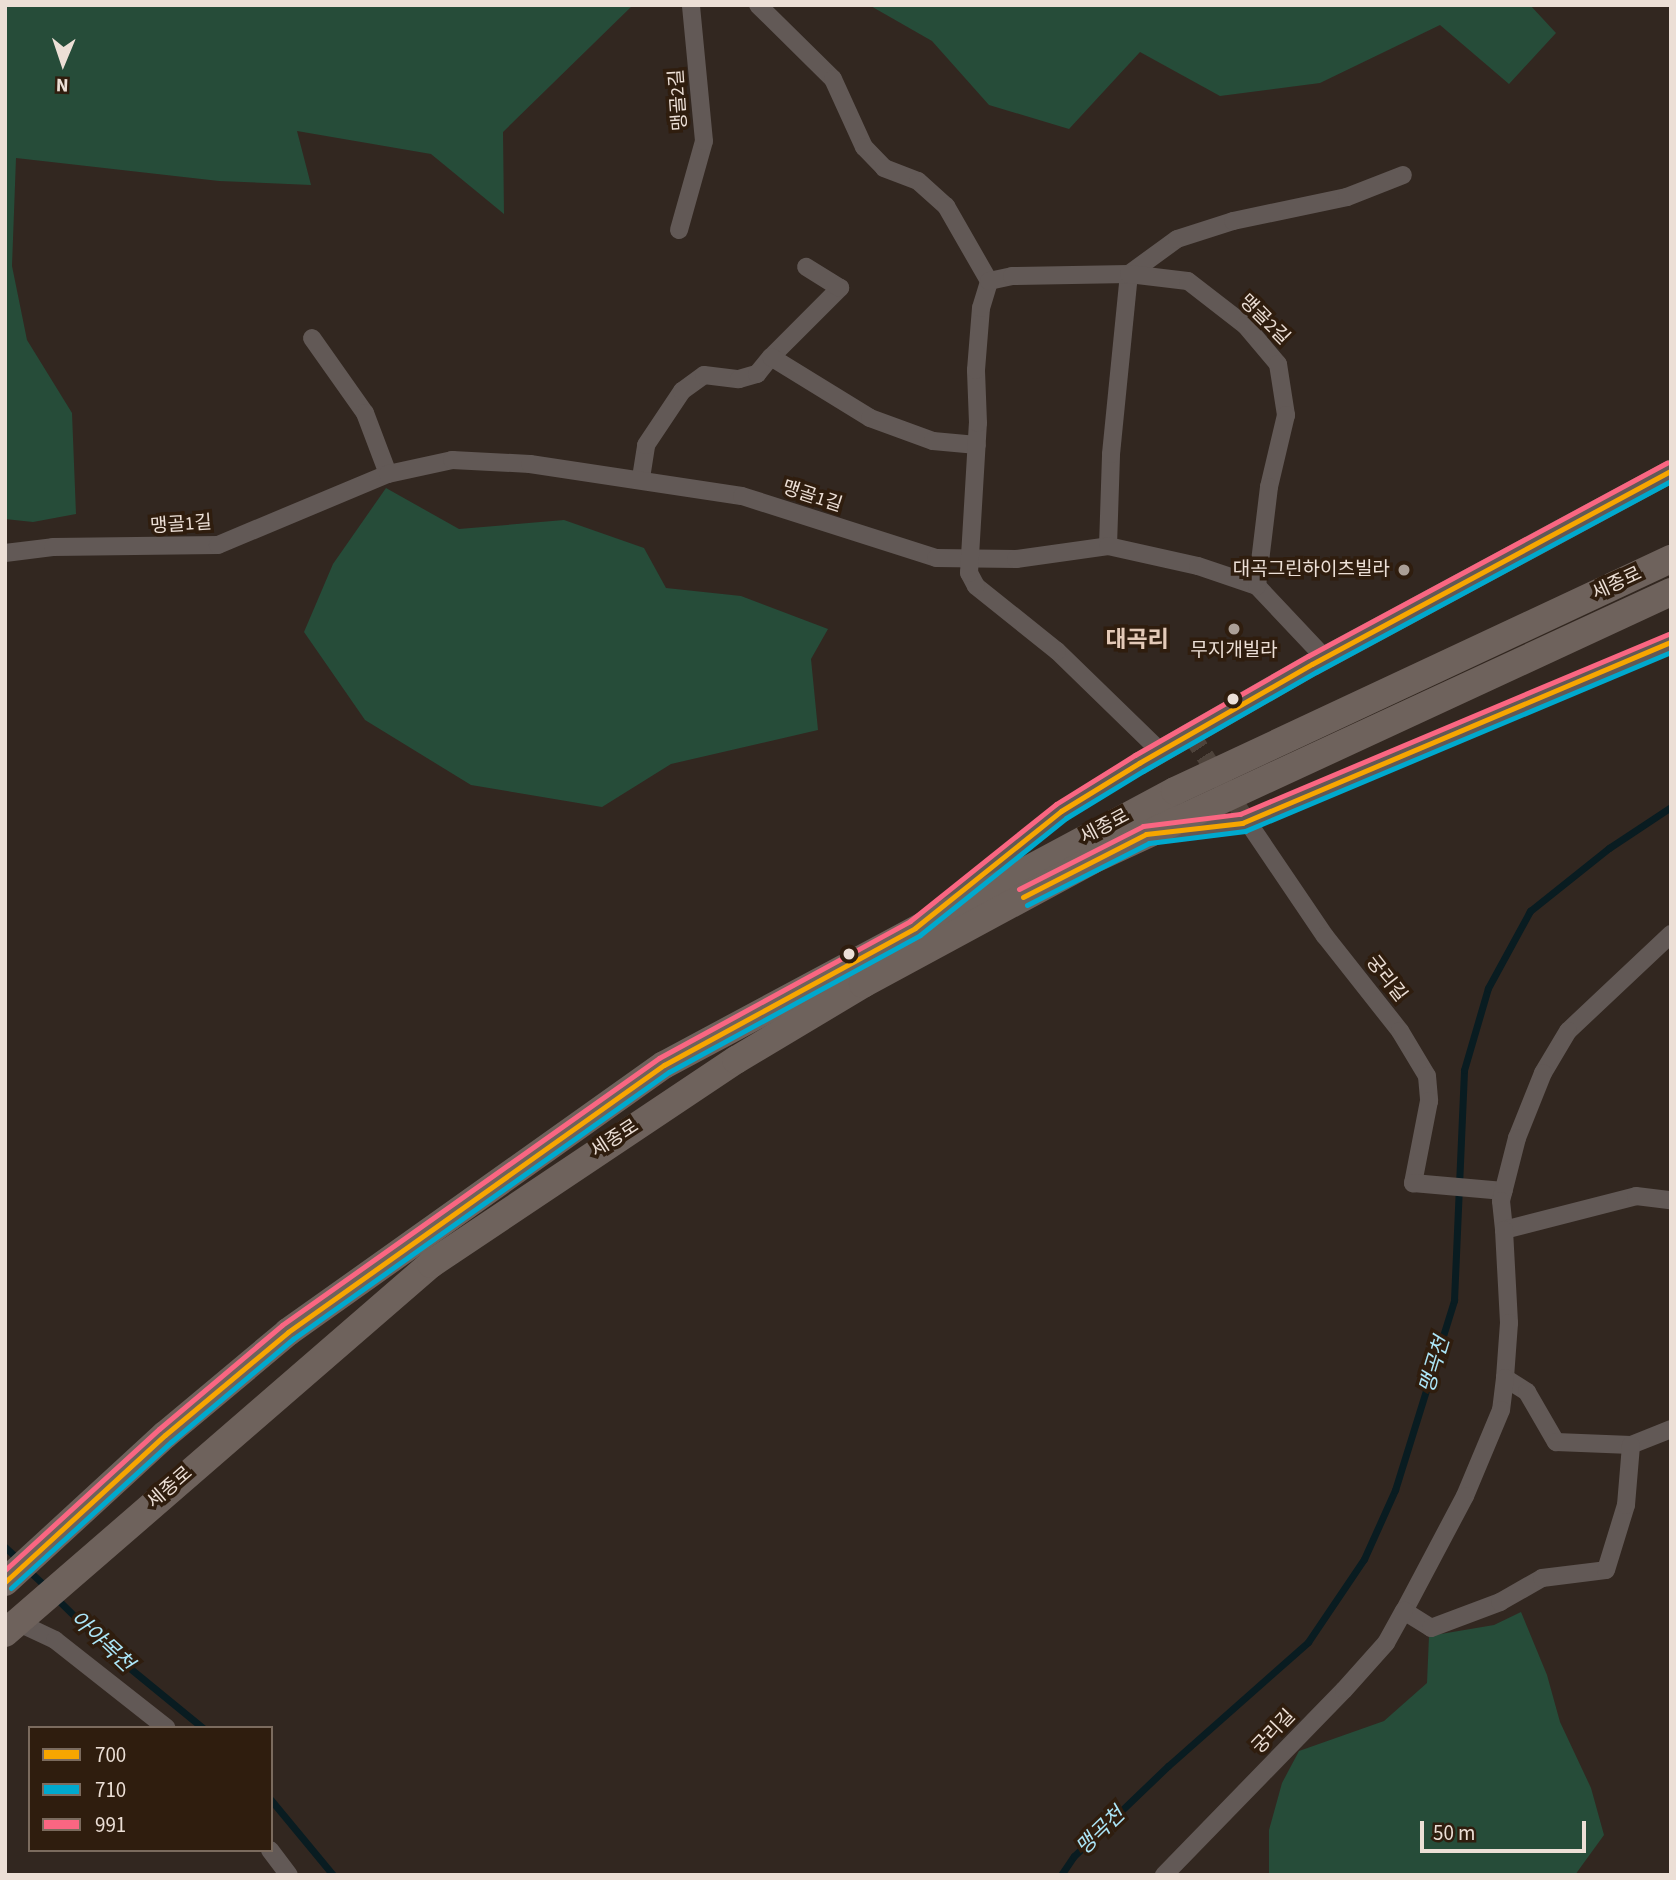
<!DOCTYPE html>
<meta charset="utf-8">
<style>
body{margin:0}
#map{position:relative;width:1676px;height:1880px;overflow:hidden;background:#322720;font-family:"Source Sans 3","Noto Sans KR",sans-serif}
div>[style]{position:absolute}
.green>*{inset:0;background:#264c39}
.stream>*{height:7px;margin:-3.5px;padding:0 3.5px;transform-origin:3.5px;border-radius:3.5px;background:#091c21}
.minor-tunnel>*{height:18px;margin-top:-9px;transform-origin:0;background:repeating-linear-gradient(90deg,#4e433b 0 18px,transparent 0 27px)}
.minor>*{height:18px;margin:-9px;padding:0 9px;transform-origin:9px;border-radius:9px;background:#625956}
.tertiary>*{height:23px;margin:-11.5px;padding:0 11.5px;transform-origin:11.5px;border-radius:11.5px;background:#625956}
.primary>*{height:28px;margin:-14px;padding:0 14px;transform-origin:14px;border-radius:14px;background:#6e625c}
.bus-1>*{height:5px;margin:-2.5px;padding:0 2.5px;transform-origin:2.5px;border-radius:2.5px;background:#f7a600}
.bus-2>*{height:5px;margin:-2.5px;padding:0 2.5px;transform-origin:2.5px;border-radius:2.5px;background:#00a9ce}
.bus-3>*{height:5px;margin:-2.5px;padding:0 2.5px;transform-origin:2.5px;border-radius:2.5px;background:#fa6682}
.dots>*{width:19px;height:19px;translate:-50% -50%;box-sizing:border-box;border:4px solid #2f1d0e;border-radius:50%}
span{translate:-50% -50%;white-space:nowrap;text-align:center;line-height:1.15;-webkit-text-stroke:7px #2f1d0e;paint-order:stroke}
.street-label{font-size:19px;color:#ecdfd6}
.poi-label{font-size:19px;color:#ecdfd6}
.right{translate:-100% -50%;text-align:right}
.water-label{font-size:21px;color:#ace6f8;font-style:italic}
.quarter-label{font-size:23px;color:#e4cab8;font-weight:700}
.frame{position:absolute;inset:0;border:7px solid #ecdfd6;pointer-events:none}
.legend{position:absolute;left:28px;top:1726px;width:245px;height:126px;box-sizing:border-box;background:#2f1d0e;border:2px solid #7b6b5e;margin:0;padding:9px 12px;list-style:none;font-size:21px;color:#ecdfd6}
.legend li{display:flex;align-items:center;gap:14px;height:35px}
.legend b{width:35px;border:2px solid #7b6b5e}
.north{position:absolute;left:28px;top:28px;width:70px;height:70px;-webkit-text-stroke:5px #2f1d0e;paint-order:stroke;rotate:182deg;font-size:19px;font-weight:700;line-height:28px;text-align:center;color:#ecdfd6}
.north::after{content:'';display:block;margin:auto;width:24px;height:32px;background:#ecdfd6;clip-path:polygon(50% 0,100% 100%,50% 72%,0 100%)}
.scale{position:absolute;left:1420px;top:1821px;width:166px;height:32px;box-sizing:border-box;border:4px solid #ecdfd6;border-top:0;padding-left:9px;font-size:21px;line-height:24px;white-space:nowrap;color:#ecdfd6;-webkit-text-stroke:5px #2f1d0e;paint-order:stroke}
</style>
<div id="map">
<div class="green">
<div style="clip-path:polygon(5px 5px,632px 5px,632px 6px,503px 132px,504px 214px,431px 154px,297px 131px,311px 185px,219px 181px,16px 158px,12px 266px,27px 340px,72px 413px,76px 514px,33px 522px,5px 519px)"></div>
<div style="clip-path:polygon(869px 5px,1530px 5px,1556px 33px,1509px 84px,1440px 25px,1320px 83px,1220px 96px,1140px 52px,1069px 129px,989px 105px,932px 41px)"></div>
<div style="clip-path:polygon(386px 488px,459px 529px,564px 520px,644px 548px,666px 588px,741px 596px,828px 629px,811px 659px,818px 730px,671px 764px,602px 807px,471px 785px,365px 720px,304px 632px,333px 564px)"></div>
<div style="clip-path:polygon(1521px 1612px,1547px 1675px,1560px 1722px,1591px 1788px,1604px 1835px,1575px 1875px,1269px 1875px,1269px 1830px,1282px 1783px,1299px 1751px,1384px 1721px,1427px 1683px,1429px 1636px,1494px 1625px)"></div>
</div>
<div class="stream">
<div style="left:5px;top:1547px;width:21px;rotate:43deg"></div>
<div style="left:28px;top:1570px;width:26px;rotate:43deg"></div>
<div style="left:55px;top:1597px;width:84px;rotate:44.5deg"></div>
<div style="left:115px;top:1656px;width:114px;rotate:39.3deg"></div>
<div style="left:271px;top:1800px;width:97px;rotate:50.4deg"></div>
<div style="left:1061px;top:1875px;width:23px;rotate:-56deg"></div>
<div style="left:1074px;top:1856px;width:130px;rotate:-43.8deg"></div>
<div style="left:1168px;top:1766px;width:187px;rotate:-41.5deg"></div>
<div style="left:1308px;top:1642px;width:100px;rotate:-56deg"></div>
<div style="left:1364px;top:1559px;width:76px;rotate:-65.8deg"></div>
<div style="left:1395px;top:1490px;width:199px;rotate:-72.7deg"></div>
<div style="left:1454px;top:1300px;width:230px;rotate:-87.5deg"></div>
<div style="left:1464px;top:1070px;width:85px;rotate:-73.7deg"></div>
<div style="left:1488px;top:988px;width:88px;rotate:-61.4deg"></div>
<div style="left:1530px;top:911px;width:101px;rotate:-38.6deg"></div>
<div style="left:1609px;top:848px;width:74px;rotate:-33.5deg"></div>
</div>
<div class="minor-tunnel">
<div style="left:1190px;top:733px;width:105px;rotate:57.1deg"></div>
</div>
<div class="minor">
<div style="left:758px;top:5px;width:105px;rotate:44.6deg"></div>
<div style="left:833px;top:79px;width:75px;rotate:65.5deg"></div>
<div style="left:864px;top:147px;width:29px;rotate:46deg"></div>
<div style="left:884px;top:168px;width:36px;rotate:21deg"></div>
<div style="left:918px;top:181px;width:38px;rotate:42deg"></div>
<div style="left:946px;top:206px;width:86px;rotate:60.2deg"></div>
<div style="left:679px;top:230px;width:92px;rotate:-74.3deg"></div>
<div style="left:704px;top:141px;width:137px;rotate:-95.5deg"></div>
<div style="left:312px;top:338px;width:92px;rotate:54.8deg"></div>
<div style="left:365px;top:413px;width:65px;rotate:69.3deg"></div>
<div style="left:771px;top:357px;width:98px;rotate:-45deg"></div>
<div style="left:840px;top:288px;width:40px;rotate:-148deg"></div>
<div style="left:641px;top:478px;width:33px;rotate:-81deg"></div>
<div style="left:646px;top:445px;width:65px;rotate:-56.3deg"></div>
<div style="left:682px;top:391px;width:27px;rotate:-36deg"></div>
<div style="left:704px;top:375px;width:35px;rotate:7deg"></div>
<div style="left:739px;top:379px;width:19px;rotate:-16deg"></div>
<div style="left:757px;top:374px;width:22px;rotate:-51deg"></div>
<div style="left:771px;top:357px;width:116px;rotate:31.6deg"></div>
<div style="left:870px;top:418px;width:67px;rotate:20.1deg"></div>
<div style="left:933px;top:441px;width:44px;rotate:5.2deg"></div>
<div style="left:1108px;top:546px;width:92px;rotate:-88.1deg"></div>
<div style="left:1111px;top:454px;width:181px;rotate:-84.3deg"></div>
<div style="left:1129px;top:274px;width:59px;rotate:-36.1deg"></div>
<div style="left:1177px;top:239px;width:59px;rotate:-17.8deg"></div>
<div style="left:1233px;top:221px;width:116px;rotate:-11.9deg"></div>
<div style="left:1347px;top:197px;width:60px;rotate:-21.4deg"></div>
<div style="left:5px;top:553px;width:48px;rotate:-7.1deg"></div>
<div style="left:53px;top:547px;width:165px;rotate:-0.7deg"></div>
<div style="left:218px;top:545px;width:184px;rotate:-22.7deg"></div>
<div style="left:388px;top:474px;width:66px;rotate:-12.3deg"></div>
<div style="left:452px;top:460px;width:78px;rotate:2.9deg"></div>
<div style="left:530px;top:464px;width:214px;rotate:8.6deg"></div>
<div style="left:742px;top:496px;width:204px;rotate:17.7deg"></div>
<div style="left:936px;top:558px;width:80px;rotate:0.7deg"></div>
<div style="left:1016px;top:559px;width:93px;rotate:-8deg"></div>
<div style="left:1108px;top:546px;width:92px;rotate:12.5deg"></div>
<div style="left:1198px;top:566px;width:62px;rotate:18.7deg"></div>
<div style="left:1257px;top:586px;width:98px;rotate:46.7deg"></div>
<div style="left:1160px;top:751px;width:144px;rotate:-135.8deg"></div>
<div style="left:1057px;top:651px;width:104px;rotate:-141.3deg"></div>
<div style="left:976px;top:586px;width:15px;rotate:-118deg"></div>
<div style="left:969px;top:573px;width:150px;rotate:-86.6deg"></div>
<div style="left:978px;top:423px;width:53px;rotate:-92.2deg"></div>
<div style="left:976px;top:370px;width:62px;rotate:-85.4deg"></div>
<div style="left:981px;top:308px;width:28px;rotate:-73deg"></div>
<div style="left:989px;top:281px;width:24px;rotate:-12deg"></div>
<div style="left:1012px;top:276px;width:117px;rotate:-1deg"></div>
<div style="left:1129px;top:274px;width:59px;rotate:6.8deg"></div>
<div style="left:1188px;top:281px;width:72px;rotate:37.7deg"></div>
<div style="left:1245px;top:325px;width:51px;rotate:49.8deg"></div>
<div style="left:1278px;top:364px;width:52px;rotate:81.1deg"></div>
<div style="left:1286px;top:415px;width:74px;rotate:103.3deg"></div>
<div style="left:1269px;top:487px;width:100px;rotate:96.9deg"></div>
<div style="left:1247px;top:821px;width:139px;rotate:55.9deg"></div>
<div style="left:1325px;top:936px;width:121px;rotate:51.7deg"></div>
<div style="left:1400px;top:1031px;width:52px;rotate:59deg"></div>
<div style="left:1427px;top:1076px;width:25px;rotate:85deg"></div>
<div style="left:1429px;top:1101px;width:84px;rotate:101deg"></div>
<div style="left:1413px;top:1183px;width:91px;rotate:5deg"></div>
<div style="left:1171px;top:831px;width:71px;rotate:-6.4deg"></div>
<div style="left:1242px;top:823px;width:466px;rotate:-22.9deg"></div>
<div style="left:949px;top:901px;width:144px;rotate:-38.8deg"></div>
<div style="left:1061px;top:811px;width:92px;rotate:-31.6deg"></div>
<div style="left:1671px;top:934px;width:141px;rotate:136.7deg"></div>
<div style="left:1568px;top:1031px;width:49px;rotate:120.8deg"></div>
<div style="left:1543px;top:1073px;width:70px;rotate:111.8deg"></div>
<div style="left:1517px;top:1138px;width:65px;rotate:104.3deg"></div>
<div style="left:1501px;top:1201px;width:29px;rotate:84deg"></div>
<div style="left:1504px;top:1230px;width:136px;rotate:-14.4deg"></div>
<div style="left:1636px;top:1196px;width:35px;rotate:7deg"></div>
<div style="left:1504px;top:1230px;width:93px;rotate:86.9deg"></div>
<div style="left:1509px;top:1323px;width:55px;rotate:94.2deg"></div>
<div style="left:1505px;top:1378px;width:26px;rotate:32deg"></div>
<div style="left:1527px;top:1392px;width:58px;rotate:59.9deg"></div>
<div style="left:1556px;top:1442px;width:75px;rotate:2.3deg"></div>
<div style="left:1631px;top:1445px;width:43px;rotate:-21.8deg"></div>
<div style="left:1505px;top:1378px;width:32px;rotate:97deg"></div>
<div style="left:1501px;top:1410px;width:93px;rotate:112.7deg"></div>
<div style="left:1465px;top:1496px;width:130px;rotate:117.9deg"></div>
<div style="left:1404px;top:1611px;width:32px;rotate:32deg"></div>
<div style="left:1431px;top:1628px;width:74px;rotate:-20.6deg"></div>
<div style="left:1500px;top:1602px;width:48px;rotate:-29.7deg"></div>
<div style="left:1542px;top:1578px;width:64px;rotate:-7.1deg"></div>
<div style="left:1606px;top:1570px;width:68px;rotate:-72.9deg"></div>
<div style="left:1626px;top:1505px;width:60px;rotate:-85.2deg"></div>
<div style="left:17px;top:1622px;width:42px;rotate:25.3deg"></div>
<div style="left:55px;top:1640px;width:142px;rotate:38.2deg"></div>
<div style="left:270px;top:1850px;width:31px;rotate:53deg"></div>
<div style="left:1164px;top:1875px;width:258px;rotate:-45.8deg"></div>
<div style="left:1344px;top:1690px;width:63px;rotate:-48.2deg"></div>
<div style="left:1386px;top:1643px;width:37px;rotate:-61deg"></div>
</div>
<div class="tertiary">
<div style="left:1139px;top:763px;width:199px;rotate:-29.8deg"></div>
<div style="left:1312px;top:664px;width:408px;rotate:-28.3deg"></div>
</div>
<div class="primary">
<div style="left:5px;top:1582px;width:217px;rotate:-42.6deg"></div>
<div style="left:165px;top:1435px;width:160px;rotate:-39.9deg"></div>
<div style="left:288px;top:1332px;width:461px;rotate:-35.4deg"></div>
<div style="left:664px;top:1065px;width:580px;rotate:-28.2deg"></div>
<div style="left:1175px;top:791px;width:548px;rotate:-25.07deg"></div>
<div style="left:5px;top:1633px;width:564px;rotate:-40.9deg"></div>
<div style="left:431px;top:1264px;width:367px;rotate:-33.8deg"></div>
<div style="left:736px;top:1060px;width:148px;rotate:-30.9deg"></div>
<div style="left:863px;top:984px;width:260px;rotate:-28.4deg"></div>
<div style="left:1092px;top:860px;width:638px;rotate:-24.84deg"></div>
</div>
<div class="bus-1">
<div style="left:1023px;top:897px;width:138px;rotate:-27.1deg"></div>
<div style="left:1146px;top:834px;width:97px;rotate:-6.5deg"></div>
<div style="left:1242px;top:823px;width:466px;rotate:-22.9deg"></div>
<div style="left:5px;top:1582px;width:217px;rotate:-42.6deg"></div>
<div style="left:165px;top:1435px;width:160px;rotate:-39.9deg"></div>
<div style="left:288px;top:1332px;width:461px;rotate:-35.4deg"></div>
<div style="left:664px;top:1065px;width:286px;rotate:-28.6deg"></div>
<div style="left:915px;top:928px;width:187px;rotate:-38.7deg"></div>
<div style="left:1061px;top:811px;width:92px;rotate:-31.6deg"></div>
<div style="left:1139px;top:763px;width:199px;rotate:-29.8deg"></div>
<div style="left:1312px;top:664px;width:408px;rotate:-28.3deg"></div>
</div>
<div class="bus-2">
<div style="left:1027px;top:905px;width:137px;rotate:-26.9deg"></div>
<div style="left:1149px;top:843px;width:97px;rotate:-7.1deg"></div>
<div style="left:1245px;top:831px;width:462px;rotate:-22.8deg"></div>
<div style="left:11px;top:1588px;width:217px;rotate:-42.4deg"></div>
<div style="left:171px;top:1442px;width:160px;rotate:-40.2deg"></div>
<div style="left:293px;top:1339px;width:461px;rotate:-35.4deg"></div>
<div style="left:669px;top:1072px;width:286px;rotate:-28.6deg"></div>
<div style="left:920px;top:935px;width:187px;rotate:-38.7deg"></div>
<div style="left:1066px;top:818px;width:90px;rotate:-31.4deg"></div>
<div style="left:1143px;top:771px;width:199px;rotate:-29.8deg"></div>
<div style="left:1316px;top:672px;width:403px;rotate:-28.3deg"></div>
</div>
<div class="bus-3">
<div style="left:1019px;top:889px;width:139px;rotate:-26.9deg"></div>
<div style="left:1143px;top:826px;width:98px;rotate:-7.1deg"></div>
<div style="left:1240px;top:814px;width:464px;rotate:-22.8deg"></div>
<div style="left:5px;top:1570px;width:209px;rotate:-42.5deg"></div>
<div style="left:159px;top:1429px;width:161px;rotate:-40.2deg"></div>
<div style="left:282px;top:1325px;width:462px;rotate:-35.3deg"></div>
<div style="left:659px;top:1058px;width:286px;rotate:-28.6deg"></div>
<div style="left:910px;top:921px;width:187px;rotate:-38.7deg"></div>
<div style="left:1056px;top:804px;width:93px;rotate:-31.8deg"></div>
<div style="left:1135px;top:755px;width:199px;rotate:-29.8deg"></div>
<div style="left:1308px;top:656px;width:408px;rotate:-28.3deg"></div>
</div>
<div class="dots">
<div style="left:1404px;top:570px;background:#ab9f96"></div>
<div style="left:1234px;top:629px;background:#ab9f96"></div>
<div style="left:1233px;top:699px;background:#ecdfd6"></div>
<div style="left:849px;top:954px;background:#ecdfd6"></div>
</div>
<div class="street-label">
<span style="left:679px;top:100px;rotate:-94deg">맹골2길</span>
<span style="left:1264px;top:320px;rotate:45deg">맹골2길</span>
<span style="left:812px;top:497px;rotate:18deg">맹골1길</span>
<span style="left:181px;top:525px;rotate:-4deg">맹골1길</span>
<span style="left:1617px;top:584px;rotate:-25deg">세종로</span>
<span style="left:1105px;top:827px;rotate:-28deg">세종로</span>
<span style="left:1386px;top:979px;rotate:52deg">궁리길</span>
<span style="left:615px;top:1139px;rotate:-33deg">세종로</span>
<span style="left:170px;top:1488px;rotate:-41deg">세종로</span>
<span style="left:1274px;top:1732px;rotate:-46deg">궁리길</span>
</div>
<div class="poi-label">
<span class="right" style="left:1390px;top:570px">대곡그린하이츠빌라</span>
<span style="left:1234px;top:651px">무지개빌라</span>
</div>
<div class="water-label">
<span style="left:1434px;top:1365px;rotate:-73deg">맹곡천</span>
<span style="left:102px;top:1641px;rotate:43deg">아야목천</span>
<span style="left:1100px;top:1831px;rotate:-44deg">맹곡천</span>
</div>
<div class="quarter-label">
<span style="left:1137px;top:640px">대곡리</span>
</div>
<div class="frame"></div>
<ul class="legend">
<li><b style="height:9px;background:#f7a600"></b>700</li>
<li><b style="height:9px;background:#00a9ce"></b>710</li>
<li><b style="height:9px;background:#fa6682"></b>991</li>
</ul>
<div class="north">N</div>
<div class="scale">50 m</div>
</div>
